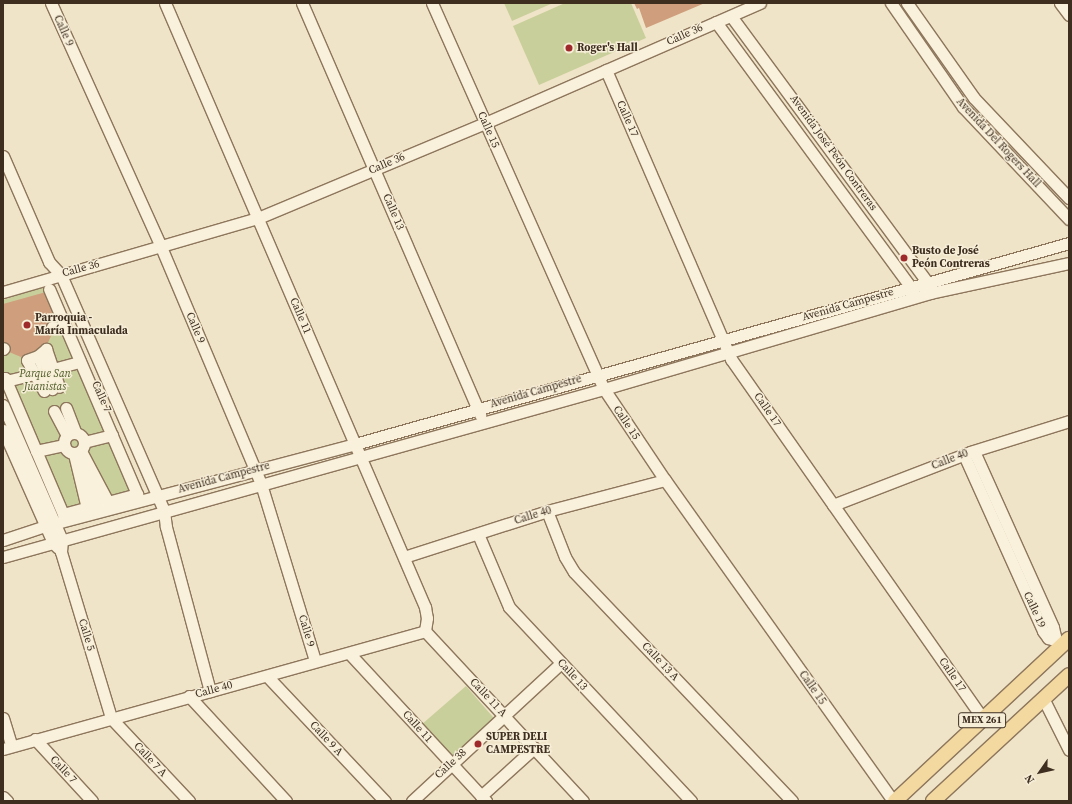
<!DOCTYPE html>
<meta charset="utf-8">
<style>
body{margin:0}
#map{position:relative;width:1072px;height:804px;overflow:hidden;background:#f0e4c8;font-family:"Source Serif 4",serif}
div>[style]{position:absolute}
.green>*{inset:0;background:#c9cf9b;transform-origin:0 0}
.building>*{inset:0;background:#cf9f7d}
.roads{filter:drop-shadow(1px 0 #8d765c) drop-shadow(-1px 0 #8d765c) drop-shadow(0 1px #8d765c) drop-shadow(0 -1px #8d765c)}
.minor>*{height:11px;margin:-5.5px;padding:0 5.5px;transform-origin:5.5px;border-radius:5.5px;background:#faf1dc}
.minor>.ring{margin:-5.5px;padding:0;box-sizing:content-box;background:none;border:11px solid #faf1dc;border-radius:50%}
.major>*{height:14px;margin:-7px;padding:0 7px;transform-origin:7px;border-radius:7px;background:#f3d9a0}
.dots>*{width:11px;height:11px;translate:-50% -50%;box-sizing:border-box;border:2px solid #f7eed8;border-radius:50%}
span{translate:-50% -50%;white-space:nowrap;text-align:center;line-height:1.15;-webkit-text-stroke:3px #f7eed8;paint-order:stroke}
.shield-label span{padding:1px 3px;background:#f7eed8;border:1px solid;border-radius:3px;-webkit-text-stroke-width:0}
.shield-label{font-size:10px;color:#3d2e20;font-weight:700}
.street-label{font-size:11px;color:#3d2e20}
.poi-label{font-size:11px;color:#3d2e20;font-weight:700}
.left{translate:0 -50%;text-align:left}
.park-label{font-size:11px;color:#4d5a26;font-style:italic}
.frame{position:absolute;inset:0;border:4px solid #3d2e20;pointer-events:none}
.north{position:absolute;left:1020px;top:752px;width:40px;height:40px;-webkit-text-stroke:3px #f7eed8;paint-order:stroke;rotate:236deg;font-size:11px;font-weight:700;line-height:16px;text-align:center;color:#3d2e20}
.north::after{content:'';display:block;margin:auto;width:14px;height:18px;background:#3d2e20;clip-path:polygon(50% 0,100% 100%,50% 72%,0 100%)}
</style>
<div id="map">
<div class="green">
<div style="clip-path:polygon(504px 3px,553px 3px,512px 21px)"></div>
<div style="clip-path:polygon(565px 3px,631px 3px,646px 38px,539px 85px,513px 26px)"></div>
<div style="clip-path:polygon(49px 285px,140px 495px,61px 519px,3px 388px,3px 300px)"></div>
<div style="left:466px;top:686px;width:44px;height:60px;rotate:49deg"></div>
</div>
<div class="building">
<div style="clip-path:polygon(634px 3px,658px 4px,705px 3px,646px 28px,639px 8px,637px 9px)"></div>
<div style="clip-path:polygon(46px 292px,55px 312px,45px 315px,51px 325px,52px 334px,46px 347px,21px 357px,9px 352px,3px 346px,3px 304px)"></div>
</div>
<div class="roads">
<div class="minor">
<div style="left:51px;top:3px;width:268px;rotate:65.7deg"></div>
<div style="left:161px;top:247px;width:257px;rotate:67.1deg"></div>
<div style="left:261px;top:484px;width:185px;rotate:73deg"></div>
<div style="left:165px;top:3px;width:658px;rotate:66.71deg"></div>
<div style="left:425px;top:607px;width:11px;rotate:80deg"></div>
<div style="left:427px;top:618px;width:13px;rotate:99deg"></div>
<div style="left:302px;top:3px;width:449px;rotate:66.6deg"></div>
<div style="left:432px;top:3px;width:423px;rotate:66deg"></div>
<div style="left:604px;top:389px;width:110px;rotate:56.2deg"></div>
<div style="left:665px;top:480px;width:394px;rotate:54.6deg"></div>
<div style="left:891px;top:3px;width:126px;rotate:55.3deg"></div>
<div style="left:963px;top:107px;width:154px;rotate:46.6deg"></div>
<div style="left:907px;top:3px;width:116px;rotate:54.8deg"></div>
<div style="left:974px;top:98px;width:138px;rotate:46.5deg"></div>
<div style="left:1060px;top:3px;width:15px;rotate:53deg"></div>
<div style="left:731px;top:16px;width:332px;rotate:53.6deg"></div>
<div style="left:928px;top:283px;width:6px;rotate:81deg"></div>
<div style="left:716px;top:22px;width:329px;rotate:53.7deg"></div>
<div style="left:911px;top:287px;width:6px;rotate:72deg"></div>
<div style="left:606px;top:70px;width:315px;rotate:66.6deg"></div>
<div style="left:731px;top:359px;width:439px;rotate:55deg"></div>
<div style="left:3px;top:156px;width:116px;rotate:66.5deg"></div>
<div style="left:49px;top:262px;width:18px;rotate:47deg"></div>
<div style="left:61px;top:275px;width:257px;rotate:66.4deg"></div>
<div style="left:164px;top:511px;width:16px;rotate:83deg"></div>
<div style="left:166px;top:527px;width:170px;rotate:75deg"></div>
<div style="left:3px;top:292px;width:266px;rotate:-16.2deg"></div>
<div style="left:258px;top:218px;width:246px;rotate:-22.7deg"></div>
<div style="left:485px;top:123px;width:300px;rotate:-23.6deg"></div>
<div style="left:52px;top:327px;width:13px;rotate:4deg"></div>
<div style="left:3px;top:349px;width:1px;rotate:-45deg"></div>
<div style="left:38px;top:356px;width:36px;rotate:67deg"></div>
<div style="left:53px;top:369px;width:28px;rotate:-15deg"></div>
<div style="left:3px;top:378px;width:2px"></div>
<div style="left:5px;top:378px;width:148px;rotate:66.9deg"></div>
<div style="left:63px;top:514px;width:77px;rotate:-15.1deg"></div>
<div style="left:137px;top:494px;width:223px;rotate:-113.2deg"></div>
<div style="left:6px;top:381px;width:29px;rotate:-14deg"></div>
<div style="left:44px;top:391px;width:35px;rotate:-119deg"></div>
<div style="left:27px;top:360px;width:12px;rotate:-20deg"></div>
<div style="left:38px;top:356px;width:11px;rotate:-41deg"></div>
<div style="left:46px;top:349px;width:40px;rotate:71.1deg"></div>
<div style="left:3px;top:405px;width:147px;rotate:66.4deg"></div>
<div style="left:62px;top:540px;width:12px;rotate:95deg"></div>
<div style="left:61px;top:552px;width:173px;rotate:73.2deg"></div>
<div style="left:111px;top:718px;width:114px;rotate:46.8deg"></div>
<div style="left:66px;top:408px;width:26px;rotate:69deg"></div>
<div style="left:54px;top:411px;width:27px;rotate:62deg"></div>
<div style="left:3px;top:430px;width:124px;rotate:66.1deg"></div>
<div style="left:53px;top:543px;width:7px;rotate:45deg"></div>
<div class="ring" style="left:64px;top:433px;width:9px;height:9px"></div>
<div style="left:84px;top:442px;width:29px;rotate:-14deg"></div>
<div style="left:36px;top:451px;width:29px;rotate:-12deg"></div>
<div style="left:81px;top:451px;width:58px;rotate:62.1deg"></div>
<div style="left:74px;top:454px;width:56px;rotate:76.5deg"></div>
<div style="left:964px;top:455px;width:193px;rotate:65.8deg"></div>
<div style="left:1043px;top:631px;width:9px;rotate:54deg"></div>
<div style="left:1048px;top:638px;width:4px;rotate:14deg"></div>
<div style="left:1052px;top:639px;width:4px;rotate:-45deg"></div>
<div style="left:1055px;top:636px;width:9px;rotate:-103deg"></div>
<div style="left:1053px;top:627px;width:193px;rotate:-114.2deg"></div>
<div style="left:83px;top:468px;width:40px;rotate:69deg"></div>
<div style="left:833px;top:505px;width:147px;rotate:-21.1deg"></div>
<div style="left:970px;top:452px;width:104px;rotate:-17.4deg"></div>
<div style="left:547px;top:511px;width:49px;rotate:68.6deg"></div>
<div style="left:565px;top:557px;width:17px;rotate:59deg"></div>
<div style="left:574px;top:572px;width:316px;rotate:46.4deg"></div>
<div style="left:478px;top:534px;width:79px;rotate:67deg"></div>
<div style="left:509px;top:607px;width:266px;rotate:46.8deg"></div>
<div style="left:3px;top:540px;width:44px;rotate:-18.4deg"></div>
<div style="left:45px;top:526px;width:321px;rotate:-14.8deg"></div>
<div style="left:355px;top:444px;width:742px;rotate:-15.72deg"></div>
<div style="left:3px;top:557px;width:624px;rotate:-15.62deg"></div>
<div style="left:604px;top:389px;width:340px;rotate:-16.4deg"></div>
<div style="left:930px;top:293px;width:142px;rotate:-12.2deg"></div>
<div style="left:404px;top:557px;width:150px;rotate:-17.8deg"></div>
<div style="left:547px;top:511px;width:122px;rotate:-14.7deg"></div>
<div style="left:425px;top:631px;width:232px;rotate:47.1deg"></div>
<div style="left:349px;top:653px;width:202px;rotate:47.2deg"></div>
<div style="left:267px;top:676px;width:172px;rotate:46.7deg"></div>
<div style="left:189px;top:696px;width:143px;rotate:47.3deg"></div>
<div style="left:1043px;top:698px;width:58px;rotate:63.4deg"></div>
<div style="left:3px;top:718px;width:28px;rotate:73deg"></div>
<div style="left:35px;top:739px;width:84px;rotate:47.4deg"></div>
<div style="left:3px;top:749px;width:438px;rotate:-15.6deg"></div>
<div style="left:481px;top:796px;width:72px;rotate:-42.2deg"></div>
<div style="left:3px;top:797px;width:6px;rotate:45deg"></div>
<div style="left:412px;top:801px;width:203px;rotate:-42.8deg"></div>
</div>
<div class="major">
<div style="left:895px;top:801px;width:238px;rotate:-43deg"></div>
<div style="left:933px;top:801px;width:185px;rotate:-42.8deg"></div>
</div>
</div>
<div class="dots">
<div style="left:569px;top:48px;background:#9e2a2b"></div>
<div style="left:904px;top:258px;background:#9e2a2b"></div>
<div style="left:27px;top:325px;background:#9e2a2b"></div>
<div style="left:478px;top:744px;background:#9e2a2b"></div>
</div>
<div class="shield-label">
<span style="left:982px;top:720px">MEX 261</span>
</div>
<div class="street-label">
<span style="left:63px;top:31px;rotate:66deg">Calle 9</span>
<span style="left:685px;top:35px;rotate:-24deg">Calle 36</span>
<span style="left:627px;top:119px;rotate:66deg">Calle 17</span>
<span style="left:488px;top:130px;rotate:66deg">Calle 15</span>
<span style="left:998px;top:143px;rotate:47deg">Avenida Del Rogers Hall</span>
<span style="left:833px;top:153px;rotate:54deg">Avenida José Peón Contreras</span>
<span style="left:387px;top:164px;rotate:-23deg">Calle 36</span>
<span style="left:393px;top:212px;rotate:67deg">Calle 13</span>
<span style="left:81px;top:269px;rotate:-15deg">Calle 36</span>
<span style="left:848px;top:305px;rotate:-16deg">Avenida Campestre</span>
<span style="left:300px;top:316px;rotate:67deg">Calle 11</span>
<span style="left:195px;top:328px;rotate:67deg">Calle 9</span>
<span style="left:536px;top:392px;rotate:-16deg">Avenida Campestre</span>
<span style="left:101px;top:397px;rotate:66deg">Calle 7</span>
<span style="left:767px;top:410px;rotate:55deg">Calle 17</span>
<span style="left:626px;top:423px;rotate:56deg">Calle 15</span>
<span style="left:950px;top:460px;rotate:-21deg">Calle 40</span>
<span style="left:224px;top:478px;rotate:-15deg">Avenida Campestre</span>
<span style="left:533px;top:516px;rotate:-17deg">Calle 40</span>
<span style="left:1034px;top:610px;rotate:65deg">Calle 19</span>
<span style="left:306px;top:631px;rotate:73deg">Calle 9</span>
<span style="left:86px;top:635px;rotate:73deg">Calle 5</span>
<span style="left:660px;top:662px;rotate:47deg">Calle 13 A</span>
<span style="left:572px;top:675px;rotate:47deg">Calle 13</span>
<span style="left:952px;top:675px;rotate:55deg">Calle 17</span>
<span style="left:812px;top:688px;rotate:55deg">Calle 15</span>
<span style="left:214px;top:690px;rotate:-15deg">Calle 40</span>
<span style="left:488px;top:698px;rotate:47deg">Calle 11 A</span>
<span style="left:417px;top:727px;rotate:48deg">Calle 11</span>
<span style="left:326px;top:739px;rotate:47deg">Calle 9 A</span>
<span style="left:150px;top:760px;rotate:47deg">Calle 7 A</span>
<span style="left:451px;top:764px;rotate:-43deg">Calle 38</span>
<span style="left:63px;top:770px;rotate:47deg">Calle 7</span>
</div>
<div class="poi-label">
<span class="left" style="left:577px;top:48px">Roger's Hall</span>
<span class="left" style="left:912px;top:258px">Busto de José<br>Peón Contreras</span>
<span class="left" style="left:35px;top:325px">Parroquia -<br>María Inmaculada</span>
<span class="left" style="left:486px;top:744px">SUPER DELI<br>CAMPESTRE</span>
</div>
<div class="park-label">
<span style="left:45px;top:381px">Parque San<br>Juanistas</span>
</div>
<div class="frame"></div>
<div class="north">N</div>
</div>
